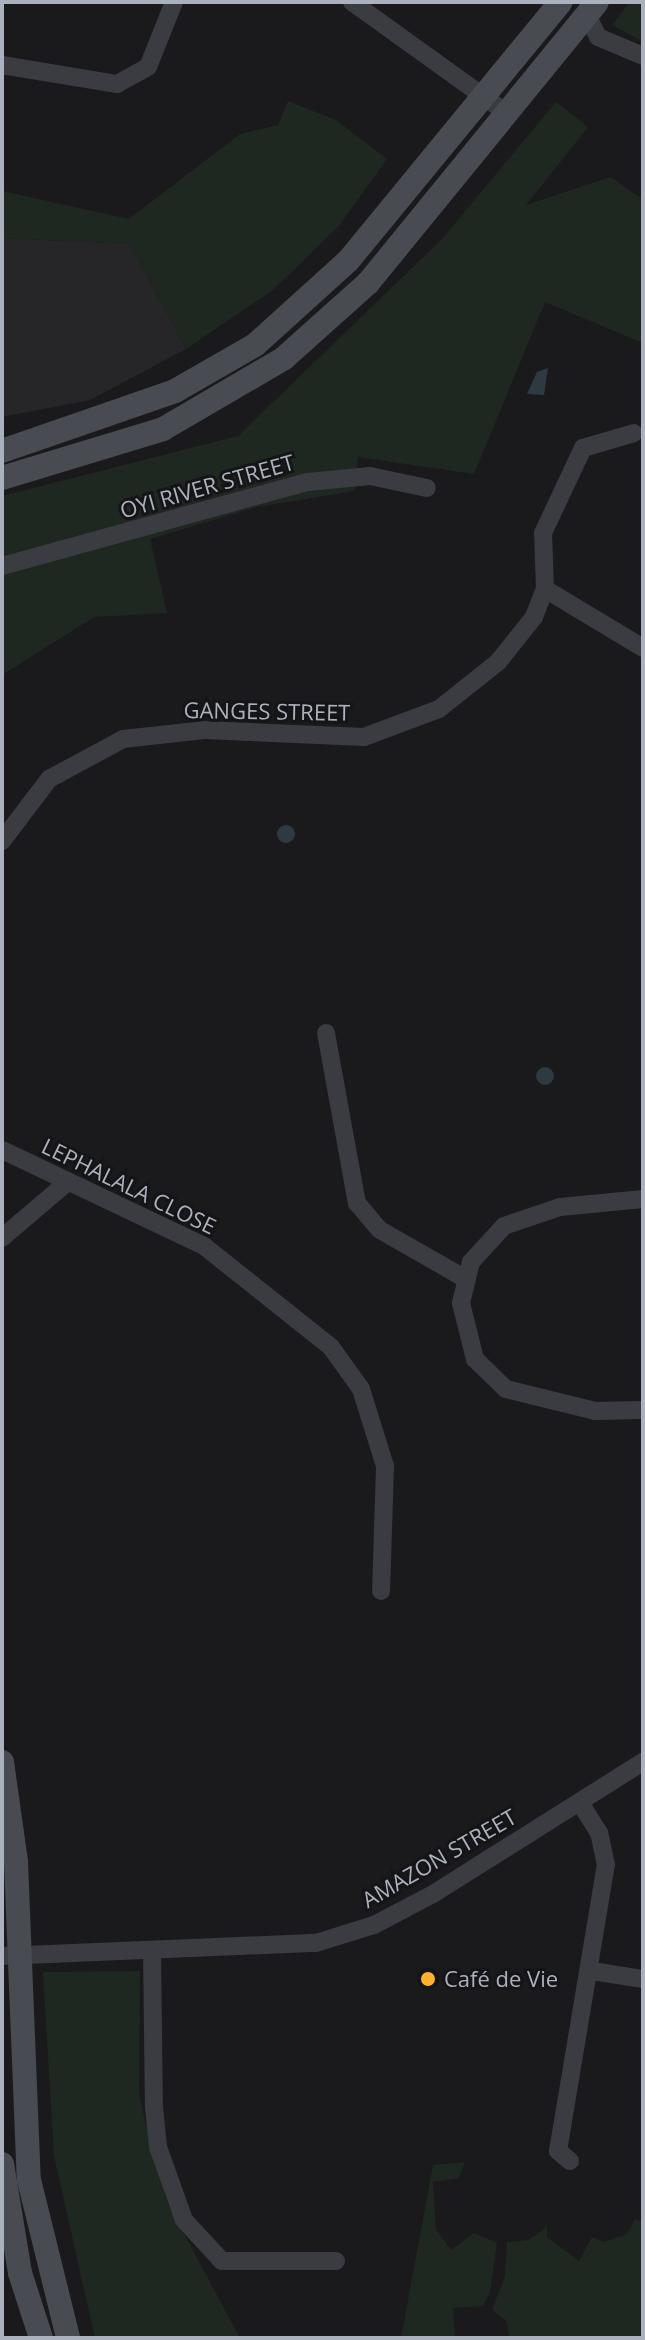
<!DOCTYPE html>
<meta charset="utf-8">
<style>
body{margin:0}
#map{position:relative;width:645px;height:2340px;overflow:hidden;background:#1a1a1c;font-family:"Open Sans",sans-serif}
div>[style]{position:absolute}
.built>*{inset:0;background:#262629}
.green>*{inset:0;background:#1f2820}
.water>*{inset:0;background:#2e3a42}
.round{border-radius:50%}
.street>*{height:18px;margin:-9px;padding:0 9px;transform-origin:9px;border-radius:9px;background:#3a3c42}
.secondary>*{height:24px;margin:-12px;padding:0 12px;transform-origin:12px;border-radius:12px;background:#484b52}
.dots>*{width:22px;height:22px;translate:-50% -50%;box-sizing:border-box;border:4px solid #151517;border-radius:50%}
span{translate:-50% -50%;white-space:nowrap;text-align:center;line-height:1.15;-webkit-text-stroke:6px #151517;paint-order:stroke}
.street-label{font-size:22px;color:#abb1bd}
.poi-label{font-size:22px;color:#abb1bd}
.left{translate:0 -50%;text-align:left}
.frame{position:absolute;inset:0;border:4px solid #abb1bd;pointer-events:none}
</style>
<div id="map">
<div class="built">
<div style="clip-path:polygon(2px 238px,130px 244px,186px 349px,90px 400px,2px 417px)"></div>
</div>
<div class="green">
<div style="clip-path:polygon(630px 2px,643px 2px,643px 42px,612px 25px)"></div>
<div style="clip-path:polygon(288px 101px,336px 120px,387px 159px,338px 227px,273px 290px,186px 349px,130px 244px,2px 238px,2px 191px,129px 219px,240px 134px,278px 125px)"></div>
<div style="clip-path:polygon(556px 102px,588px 127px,526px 205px,611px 177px,643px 200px,643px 343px,545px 302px,474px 474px,358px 457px,355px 491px,257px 507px,150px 539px,167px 613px,94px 617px,2px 675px,2px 496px,238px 436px,443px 238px)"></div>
<div style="clip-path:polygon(140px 1971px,139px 2093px,151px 2149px,168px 2204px,240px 2338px,95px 2338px,54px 2156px,43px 1972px)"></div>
<div style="clip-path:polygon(465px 2162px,459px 2178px,433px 2182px,436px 2229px,451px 2250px,474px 2233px,497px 2243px,490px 2292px,483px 2306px,453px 2308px,455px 2338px,401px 2338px,433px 2165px)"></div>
<div style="clip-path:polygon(635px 2219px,643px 2223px,643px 2338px,510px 2338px,506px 2320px,492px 2310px,505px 2277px,507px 2242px,529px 2240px,547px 2227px,547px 2237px,579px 2261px,592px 2237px,603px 2242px,627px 2234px)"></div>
</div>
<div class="water">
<div style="clip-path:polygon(548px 368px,544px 395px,527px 394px,537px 372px)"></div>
<div class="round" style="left:277px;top:825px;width:18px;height:18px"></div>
<div class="round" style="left:536px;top:1067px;width:18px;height:18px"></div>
</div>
<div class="street">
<div style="left:352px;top:2px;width:192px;rotate:35.7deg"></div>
<div style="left:587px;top:15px;width:25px;rotate:63deg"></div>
<div style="left:598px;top:37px;width:49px;rotate:22.9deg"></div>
<div style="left:2px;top:65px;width:117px;rotate:9.4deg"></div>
<div style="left:117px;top:84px;width:35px;rotate:-29deg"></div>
<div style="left:148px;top:67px;width:70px;rotate:-68.2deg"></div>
<div style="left:2px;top:566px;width:317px;rotate:-15.4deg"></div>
<div style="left:308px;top:482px;width:62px;rotate:-5.5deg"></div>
<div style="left:370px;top:476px;width:58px;rotate:11.9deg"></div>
<div style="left:545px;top:589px;width:114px;rotate:31deg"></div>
<div style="left:2px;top:841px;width:78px;rotate:-52.8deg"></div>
<div style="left:49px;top:779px;width:84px;rotate:-28.4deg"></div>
<div style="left:123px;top:739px;width:81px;rotate:-6.3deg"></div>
<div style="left:204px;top:730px;width:160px;rotate:2.5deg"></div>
<div style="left:364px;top:737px;width:80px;rotate:-20.5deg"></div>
<div style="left:439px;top:709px;width:75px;rotate:-38.5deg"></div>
<div style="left:498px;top:662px;width:58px;rotate:-51.3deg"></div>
<div style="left:534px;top:617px;width:30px;rotate:-69deg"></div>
<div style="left:545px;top:589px;width:56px;rotate:-92deg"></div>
<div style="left:543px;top:533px;width:94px;rotate:-64.8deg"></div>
<div style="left:583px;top:448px;width:53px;rotate:-16.4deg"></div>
<div style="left:326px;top:1033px;width:173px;rotate:79.7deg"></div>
<div style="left:357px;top:1203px;width:35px;rotate:50deg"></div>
<div style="left:380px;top:1230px;width:97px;rotate:29.7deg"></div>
<div style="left:2px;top:1150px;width:224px;rotate:25.4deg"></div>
<div style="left:204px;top:1246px;width:162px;rotate:38.5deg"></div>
<div style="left:331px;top:1347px;width:52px;rotate:54.5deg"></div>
<div style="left:361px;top:1389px;width:81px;rotate:72.7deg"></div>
<div style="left:385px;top:1466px;width:125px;rotate:91.8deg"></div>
<div style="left:643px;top:1199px;width:83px;rotate:174.5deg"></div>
<div style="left:560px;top:1207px;width:59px;rotate:161.3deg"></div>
<div style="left:504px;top:1226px;width:49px;rotate:132.5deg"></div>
<div style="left:471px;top:1262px;width:42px;rotate:103.7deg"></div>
<div style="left:461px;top:1303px;width:58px;rotate:76deg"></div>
<div style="left:475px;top:1359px;width:43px;rotate:44.1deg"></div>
<div style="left:506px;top:1389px;width:92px;rotate:13.9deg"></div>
<div style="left:595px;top:1411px;width:48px;rotate:-1.2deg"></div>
<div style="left:2px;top:1238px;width:82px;rotate:-40.5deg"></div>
<div style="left:152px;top:1950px;width:157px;rotate:89.3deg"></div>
<div style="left:154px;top:2107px;width:40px;rotate:84.3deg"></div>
<div style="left:158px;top:2147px;width:77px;rotate:70.4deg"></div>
<div style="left:184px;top:2220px;width:56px;rotate:47.2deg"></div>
<div style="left:222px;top:2261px;width:114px"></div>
<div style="left:2px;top:1956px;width:314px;rotate:-2.4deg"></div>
<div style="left:316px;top:1943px;width:61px;rotate:-17.2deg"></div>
<div style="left:374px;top:1925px;width:67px;rotate:-27.7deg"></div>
<div style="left:433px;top:1894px;width:248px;rotate:-32.2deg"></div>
<div style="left:592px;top:1971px;width:52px;rotate:8.9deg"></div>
<div style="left:570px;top:2161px;width:16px;rotate:-140deg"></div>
<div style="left:558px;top:2151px;width:290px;rotate:-80.5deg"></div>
<div style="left:606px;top:1865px;width:33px;rotate:-102deg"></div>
<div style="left:599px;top:1833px;width:36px;rotate:-122deg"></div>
</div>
<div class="secondary">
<div style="left:2px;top:451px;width:183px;rotate:-19.1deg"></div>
<div style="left:175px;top:391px;width:92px;rotate:-29.9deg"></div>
<div style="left:255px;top:345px;width:125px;rotate:-42.1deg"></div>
<div style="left:348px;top:261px;width:335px;rotate:-50.6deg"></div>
<div style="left:2px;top:478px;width:168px;rotate:-16.9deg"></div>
<div style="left:163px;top:429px;width:139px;rotate:-30.3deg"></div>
<div style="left:283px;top:359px;width:114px;rotate:-41.8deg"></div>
<div style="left:368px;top:283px;width:362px;rotate:-50.8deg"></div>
<div style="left:2px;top:1762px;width:101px;rotate:82deg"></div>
<div style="left:16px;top:1862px;width:318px;rotate:87.7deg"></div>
<div style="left:29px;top:2180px;width:163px;rotate:76.1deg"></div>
<div style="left:2px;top:2164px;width:110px;rotate:80.6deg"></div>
<div style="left:20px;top:2273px;width:68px;rotate:72.1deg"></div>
</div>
<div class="dots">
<div style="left:428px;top:1979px;background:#ffb02f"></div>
</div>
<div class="street-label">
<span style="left:207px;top:486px;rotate:-16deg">OYI RIVER STREET</span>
<span style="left:267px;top:711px;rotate:1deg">GANGES STREET</span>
<span style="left:129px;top:1186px;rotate:26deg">LEPHALALA CLOSE</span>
<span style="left:439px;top:1858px;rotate:-30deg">AMAZON STREET</span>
</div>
<div class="poi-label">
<span class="left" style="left:444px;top:1979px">Café de Vie</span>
</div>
<div class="frame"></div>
</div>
